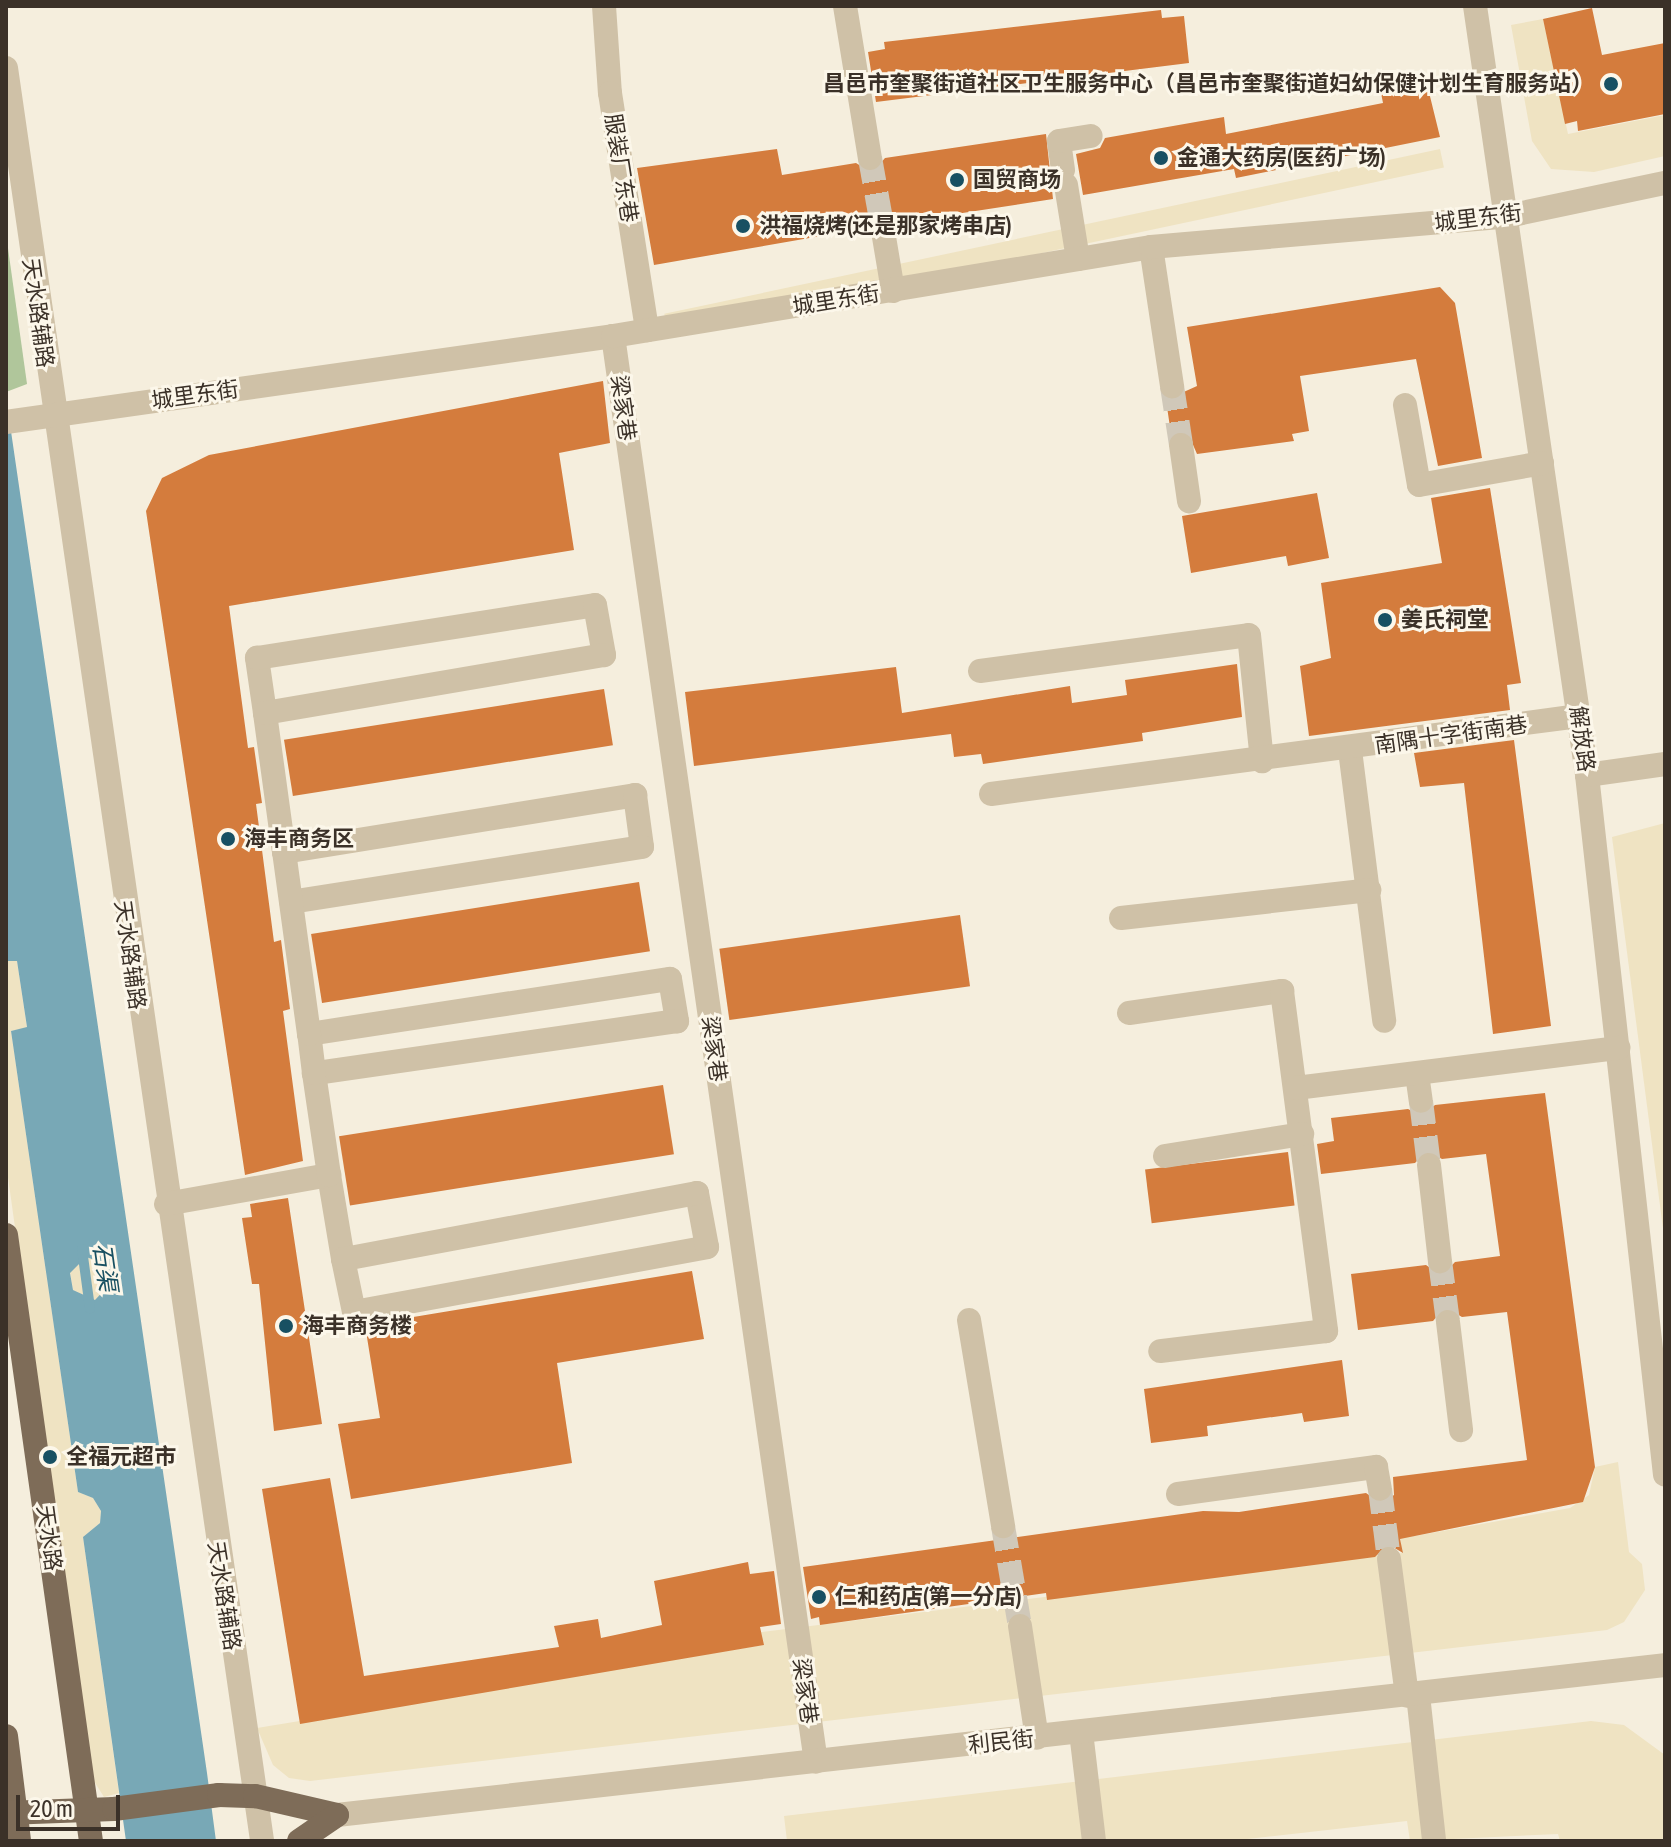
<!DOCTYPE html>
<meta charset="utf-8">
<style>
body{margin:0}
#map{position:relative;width:1671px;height:1847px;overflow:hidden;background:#f5eedd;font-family:"Asap Condensed","Noto Sans SC",sans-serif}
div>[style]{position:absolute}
.green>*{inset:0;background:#b0c69b}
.plaza>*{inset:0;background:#efe3c2;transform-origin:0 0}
.water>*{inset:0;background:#78a8b6}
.stream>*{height:10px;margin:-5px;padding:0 5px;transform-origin:5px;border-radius:5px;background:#78a8b6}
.building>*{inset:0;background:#d47c3d;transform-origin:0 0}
.minor-tunnel>*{height:24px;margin-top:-12px;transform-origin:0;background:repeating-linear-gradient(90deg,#d0c8b9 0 24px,transparent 0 36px)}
.minor>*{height:24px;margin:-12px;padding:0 12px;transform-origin:12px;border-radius:12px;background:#cfc1a7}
.major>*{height:24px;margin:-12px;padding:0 12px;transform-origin:12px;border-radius:12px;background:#7e6c58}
.dots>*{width:22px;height:22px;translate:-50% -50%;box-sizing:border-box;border:4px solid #fcf7ea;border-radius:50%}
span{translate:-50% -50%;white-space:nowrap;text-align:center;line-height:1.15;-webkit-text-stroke:6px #fcf7ea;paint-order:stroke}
.poi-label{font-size:22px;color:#3b3128;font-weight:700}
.right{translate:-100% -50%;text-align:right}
.left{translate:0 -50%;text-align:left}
.street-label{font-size:22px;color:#3b3128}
.water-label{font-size:24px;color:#185062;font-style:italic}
.frame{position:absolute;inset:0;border:8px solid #3b3128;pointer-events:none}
.scale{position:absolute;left:16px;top:1795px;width:104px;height:36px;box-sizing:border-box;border:4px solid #3b3128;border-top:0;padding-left:10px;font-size:24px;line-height:28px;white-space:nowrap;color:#3b3128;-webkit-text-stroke:6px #fcf7ea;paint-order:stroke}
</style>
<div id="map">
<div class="green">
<div style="clip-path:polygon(6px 234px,27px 384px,6px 392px)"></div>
</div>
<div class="plaza">
<div style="clip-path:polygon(1543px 19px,1568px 134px,1665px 115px,1665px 156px,1594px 172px,1551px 169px,1532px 141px,1511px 25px)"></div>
<div style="left:1440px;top:149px;width:19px;height:793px;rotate:78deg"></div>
<div style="clip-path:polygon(1665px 823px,1665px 1244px,1612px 837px)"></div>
<div style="clip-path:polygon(6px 961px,17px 961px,27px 1028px,11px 1031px,78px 1492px,93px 1498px,101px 1511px,100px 1523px,83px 1537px,119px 1793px,104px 1797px,92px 1778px,6px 1163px)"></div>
<div style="clip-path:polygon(86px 1257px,106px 1264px,110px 1284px,96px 1301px,73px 1290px,70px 1272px)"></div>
<div style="clip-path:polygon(1618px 1462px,1629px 1552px,1642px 1564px,1645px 1590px,1624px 1622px,1607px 1630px,310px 1781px,289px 1778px,273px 1765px,257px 1728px,763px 1645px,761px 1632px,1402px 1553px,1399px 1531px,1415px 1536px,1570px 1508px,1589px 1495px,1595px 1467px)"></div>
<div style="clip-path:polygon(1591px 1721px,1624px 1725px,1665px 1755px,1665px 1841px,1560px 1841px,1558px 1834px,1410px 1841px,1407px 1821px,1229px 1841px,787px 1841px,784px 1816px)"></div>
</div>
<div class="water">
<div style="clip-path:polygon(evenodd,6px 397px,207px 1773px,216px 1841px,126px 1841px,83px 1537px,100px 1523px,101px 1511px,93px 1498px,78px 1492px,11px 1031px,27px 1027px,17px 961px,6px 961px,6px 397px,86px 1257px,106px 1264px,110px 1284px,95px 1300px,73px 1290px,70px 1273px,86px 1257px)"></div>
</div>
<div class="stream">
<div style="left:82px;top:1249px;width:60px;rotate:82.3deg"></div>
</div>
<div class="building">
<div style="clip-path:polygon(1592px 8px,1602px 55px,1665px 43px,1665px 114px,1578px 131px,1577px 121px,1565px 124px,1543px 19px)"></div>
<div style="clip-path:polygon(1161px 10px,1162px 18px,1184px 16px,1189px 63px,876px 102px,868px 52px,885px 49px,884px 42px)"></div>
<div style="clip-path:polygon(1425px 76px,1440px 137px,1236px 178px,1234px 169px,1083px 195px,1076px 154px,1100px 148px,1105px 138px,1224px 117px,1226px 134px,1383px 103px,1380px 88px)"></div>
<div style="clip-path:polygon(1046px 134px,1053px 199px,897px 223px,880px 210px,867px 228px,654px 265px,637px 168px,777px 149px,782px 175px,856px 163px,872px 173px,885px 158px)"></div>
<div style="clip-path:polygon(1440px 287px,1455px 303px,1482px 458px,1438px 466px,1416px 359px,1300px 376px,1309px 431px,1292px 434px,1294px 441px,1197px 454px,1187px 431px,1171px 434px,1166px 400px,1197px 386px,1187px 327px)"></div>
<div style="clip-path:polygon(603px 381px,610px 443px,559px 453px,574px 550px,229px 606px,248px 748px,254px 747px,262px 803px,256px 804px,274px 942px,281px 940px,290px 1009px,283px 1011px,303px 1161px,245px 1175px,146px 511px,162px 478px,209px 455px)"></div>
<div style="clip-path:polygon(1490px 488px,1521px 683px,1507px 685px,1510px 710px,1309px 736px,1300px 666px,1331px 658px,1321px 583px,1442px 563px,1431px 498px)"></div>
<div style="clip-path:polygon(1317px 493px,1329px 558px,1288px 566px,1286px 556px,1191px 573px,1182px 516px)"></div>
<div style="clip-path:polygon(1237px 664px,1242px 717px,1142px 733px,1143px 741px,983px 764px,981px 754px,954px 757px,951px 734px,694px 766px,685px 692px,896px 667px,902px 713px,1070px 686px,1072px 703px,1127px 695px,1125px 680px)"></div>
<div style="left:604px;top:689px;width:57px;height:324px;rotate:81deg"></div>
<div style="clip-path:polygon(1514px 740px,1551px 1026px,1493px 1034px,1464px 783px,1420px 787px,1414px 753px)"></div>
<div style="left:639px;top:882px;width:70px;height:332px;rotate:81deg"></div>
<div style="left:960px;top:915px;width:72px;height:243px;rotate:82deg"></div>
<div style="left:663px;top:1085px;width:70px;height:328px;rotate:81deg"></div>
<div style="clip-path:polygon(1545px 1093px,1595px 1467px,1583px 1502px,1400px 1539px,1403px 1553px,1388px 1544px,1375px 1557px,1047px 1600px,1046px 1593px,820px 1625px,819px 1617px,811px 1619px,803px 1567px,1203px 1511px,1239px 1512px,1366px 1493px,1382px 1504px,1394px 1495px,1393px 1477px,1527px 1460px,1507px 1312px,1462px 1317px,1445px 1307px,1433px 1321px,1358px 1330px,1351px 1274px,1426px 1265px,1442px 1276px,1455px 1262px,1500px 1256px,1486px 1154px,1442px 1159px,1427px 1150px,1415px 1163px,1321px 1174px,1317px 1144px,1334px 1141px,1331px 1118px,1408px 1109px,1422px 1116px,1435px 1105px)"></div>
<div style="left:1288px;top:1152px;width:54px;height:144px;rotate:83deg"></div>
<div style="clip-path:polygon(288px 1198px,322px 1424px,274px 1431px,259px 1284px,252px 1284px,242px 1218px,252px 1217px,250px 1204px)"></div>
<div style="clip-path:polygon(692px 1271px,704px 1339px,557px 1363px,572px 1463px,351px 1499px,338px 1424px,380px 1418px,365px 1325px)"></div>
<div style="clip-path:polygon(1342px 1360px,1349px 1416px,1304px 1422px,1302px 1413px,1207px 1426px,1208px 1436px,1151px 1443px,1144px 1389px)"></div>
<div style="clip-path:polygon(330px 1478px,364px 1676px,559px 1647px,554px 1626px,598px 1619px,601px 1638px,662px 1625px,654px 1581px,748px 1562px,750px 1574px,774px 1571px,781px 1624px,760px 1627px,764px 1645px,300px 1724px,262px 1489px)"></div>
</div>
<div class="minor-tunnel">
<div style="left:870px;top:158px;width:68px;rotate:79.8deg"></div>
<div style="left:1172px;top:386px;width:60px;rotate:81.3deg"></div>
<div style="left:1421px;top:1101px;width:64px;rotate:82.9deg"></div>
<div style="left:1440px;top:1261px;width:62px;rotate:82.5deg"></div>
<div style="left:1380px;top:1489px;width:71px;rotate:82.7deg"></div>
<div style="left:1003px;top:1526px;width:101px;rotate:80.4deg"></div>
</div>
<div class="minor">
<div style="left:604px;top:6px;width:87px;rotate:86.1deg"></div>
<div style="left:610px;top:93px;width:240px;rotate:81.1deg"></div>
<div style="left:845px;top:6px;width:154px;rotate:80.7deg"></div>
<div style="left:1475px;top:6px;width:777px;rotate:81.71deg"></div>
<div style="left:1587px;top:775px;width:704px;rotate:83.64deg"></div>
<div style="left:6px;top:68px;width:1791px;rotate:81.78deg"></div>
<div style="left:1063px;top:170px;width:29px;rotate:-98deg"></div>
<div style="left:1059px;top:141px;width:32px;rotate:-9deg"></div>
<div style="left:1066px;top:185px;width:75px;rotate:80.8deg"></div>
<div style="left:882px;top:225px;width:67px;rotate:80.5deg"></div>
<div style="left:1151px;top:247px;width:141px;rotate:81.4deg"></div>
<div style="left:613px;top:336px;width:1440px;rotate:81.9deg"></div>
<div style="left:1405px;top:405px;width:81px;rotate:80.1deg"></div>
<div style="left:1419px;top:485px;width:125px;rotate:-10.1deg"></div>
<div style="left:6px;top:422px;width:613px;rotate:-8.06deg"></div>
<div style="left:613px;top:336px;width:545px;rotate:-9.39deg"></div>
<div style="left:1151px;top:247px;width:353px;rotate:-4.9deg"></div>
<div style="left:1503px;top:217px;width:166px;rotate:-11.9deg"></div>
<div style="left:1181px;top:445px;width:57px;rotate:81.9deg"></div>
<div style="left:980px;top:671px;width:271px;rotate:-7.6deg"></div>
<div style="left:1249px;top:635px;width:127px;rotate:84.1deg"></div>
<div style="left:1350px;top:750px;width:273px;rotate:82.8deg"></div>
<div style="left:1587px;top:775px;width:79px;rotate:-8deg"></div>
<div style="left:991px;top:794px;width:593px;rotate:-7.56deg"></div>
<div style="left:284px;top:852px;width:356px;rotate:-9.2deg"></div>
<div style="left:635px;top:795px;width:52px;rotate:82.3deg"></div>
<div style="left:642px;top:847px;width:355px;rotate:171.1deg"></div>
<div style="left:1121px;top:918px;width:250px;rotate:-6.4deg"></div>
<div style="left:1129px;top:1013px;width:155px;rotate:-8.2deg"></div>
<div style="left:1282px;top:991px;width:343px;rotate:82.6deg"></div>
<div style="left:1326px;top:1331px;width:167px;rotate:173.1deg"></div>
<div style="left:309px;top:1034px;width:365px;rotate:-8.7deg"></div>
<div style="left:670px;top:979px;width:43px;rotate:80.5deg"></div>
<div style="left:677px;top:1021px;width:367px;rotate:171.8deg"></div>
<div style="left:1417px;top:1074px;width:27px;rotate:82deg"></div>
<div style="left:1296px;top:1088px;width:325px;rotate:-7.1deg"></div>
<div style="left:1165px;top:1156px;width:139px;rotate:-9.1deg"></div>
<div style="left:1429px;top:1165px;width:97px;rotate:83.5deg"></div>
<div style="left:329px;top:1175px;width:85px;rotate:80.5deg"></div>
<div style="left:343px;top:1259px;width:54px;rotate:78.3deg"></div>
<div style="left:354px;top:1312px;width:359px;rotate:-10.4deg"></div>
<div style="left:707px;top:1247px;width:55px;rotate:-100.5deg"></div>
<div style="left:697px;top:1193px;width:360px;rotate:169.4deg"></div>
<div style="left:166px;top:1204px;width:166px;rotate:-10.1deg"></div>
<div style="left:329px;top:1175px;width:103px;rotate:-98.4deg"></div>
<div style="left:314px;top:1073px;width:39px;rotate:-97deg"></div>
<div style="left:309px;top:1034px;width:184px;rotate:-97.8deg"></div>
<div style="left:284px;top:852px;width:140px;rotate:-97.8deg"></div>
<div style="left:265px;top:713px;width:56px;rotate:-98.3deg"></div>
<div style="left:257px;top:658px;width:342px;rotate:-8.9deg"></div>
<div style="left:595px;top:605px;width:51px;rotate:79.8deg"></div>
<div style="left:604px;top:655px;width:344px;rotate:170.3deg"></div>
<div style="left:969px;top:1320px;width:209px;rotate:80.6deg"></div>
<div style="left:1448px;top:1322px;width:109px;rotate:83.1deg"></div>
<div style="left:1178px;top:1494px;width:200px;rotate:-7.8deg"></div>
<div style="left:1376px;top:1467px;width:22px;rotate:80deg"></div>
<div style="left:1389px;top:1559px;width:138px;rotate:82.5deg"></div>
<div style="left:1020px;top:1626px;width:113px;rotate:81.4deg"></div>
<div style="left:1418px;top:1695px;width:147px;rotate:83.7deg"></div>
<div style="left:1081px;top:1732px;width:110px;rotate:83.2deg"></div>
<div style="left:337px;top:1815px;width:1336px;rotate:-6.44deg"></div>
</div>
<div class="major">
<div style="left:6px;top:1235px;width:612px;rotate:82.02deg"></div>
<div style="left:6px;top:1736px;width:106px;rotate:82.9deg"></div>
<div style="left:6px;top:1813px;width:108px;rotate:-2.1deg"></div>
<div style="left:114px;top:1809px;width:106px;rotate:-7.6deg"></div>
<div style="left:219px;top:1795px;width:36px;rotate:2deg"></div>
<div style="left:255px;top:1796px;width:84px;rotate:13deg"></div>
<div style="left:337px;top:1815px;width:46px;rotate:145.6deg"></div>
</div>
<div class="dots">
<div style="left:1611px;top:84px;background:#185062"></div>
<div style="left:1161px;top:158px;background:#185062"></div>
<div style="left:957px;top:180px;background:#185062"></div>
<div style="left:743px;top:226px;background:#185062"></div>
<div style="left:1385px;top:620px;background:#185062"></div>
<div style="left:228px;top:839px;background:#185062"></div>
<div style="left:286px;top:1326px;background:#185062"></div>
<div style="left:50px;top:1457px;background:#185062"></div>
<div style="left:819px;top:1597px;background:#185062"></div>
</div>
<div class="poi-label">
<span class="right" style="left:1593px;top:84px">昌邑市奎聚街道社区卫生服务中心（昌邑市奎聚街道妇幼保健计划生育服务站）</span>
<span class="left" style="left:1177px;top:158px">金通大药房(医药广场)</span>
<span class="left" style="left:973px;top:180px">国贸商场</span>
<span class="left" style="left:759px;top:226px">洪福烧烤(还是那家烤串店)</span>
<span class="left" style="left:1401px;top:620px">姜氏祠堂</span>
<span class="left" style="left:244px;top:839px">海丰商务区</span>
<span class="left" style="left:302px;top:1326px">海丰商务楼</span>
<span class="left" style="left:66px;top:1457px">全福元超市</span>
<span class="left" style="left:835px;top:1597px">仁和药店(第一分店)</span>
</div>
<div class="street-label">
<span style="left:621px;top:168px;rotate:81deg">服装厂东巷</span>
<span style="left:1478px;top:218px;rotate:-7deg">城里东街</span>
<span style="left:836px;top:300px;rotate:-9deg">城里东街</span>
<span style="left:38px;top:313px;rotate:82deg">天水路辅路</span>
<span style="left:195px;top:395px;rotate:-8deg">城里东街</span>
<span style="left:623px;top:408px;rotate:82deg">梁家巷</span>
<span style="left:1451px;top:735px;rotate:-8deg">南隅十字街南巷</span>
<span style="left:1582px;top:739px;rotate:82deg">解放路</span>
<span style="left:130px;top:955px;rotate:82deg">天水路辅路</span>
<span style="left:714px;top:1049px;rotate:82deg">梁家巷</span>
<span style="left:49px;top:1538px;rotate:82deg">天水路</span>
<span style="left:224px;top:1596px;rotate:81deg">天水路辅路</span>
<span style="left:805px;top:1691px;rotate:82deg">梁家巷</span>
<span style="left:1001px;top:1742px;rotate:-6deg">利民街</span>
</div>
<div class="water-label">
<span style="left:105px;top:1267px;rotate:82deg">石渠</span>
</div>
<div class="frame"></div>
<div class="scale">20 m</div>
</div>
